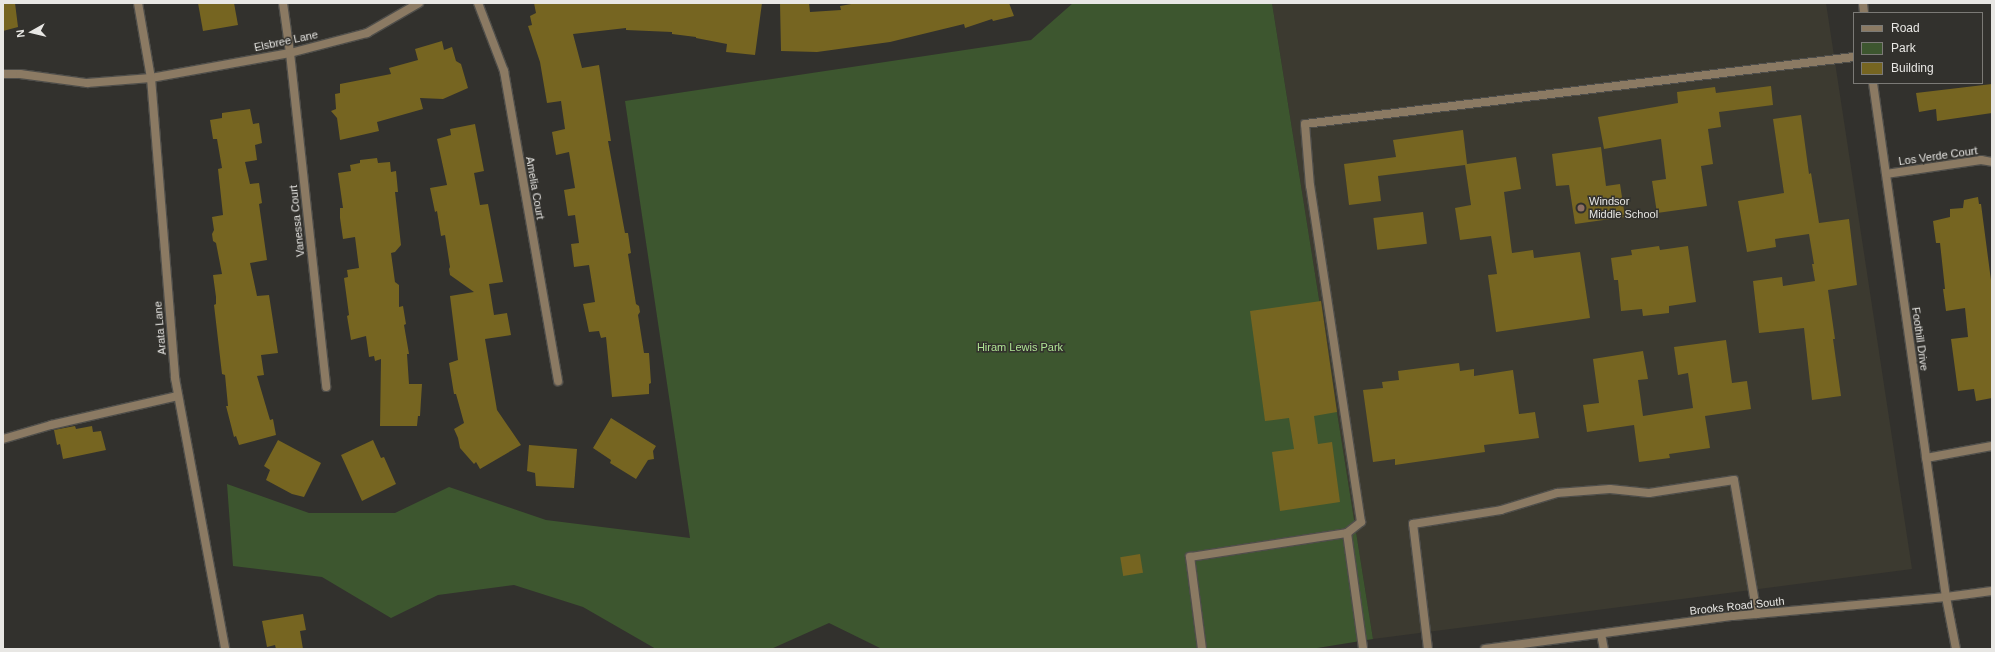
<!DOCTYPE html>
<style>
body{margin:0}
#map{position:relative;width:1995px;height:652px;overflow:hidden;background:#32312d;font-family:Arial,sans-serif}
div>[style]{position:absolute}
.built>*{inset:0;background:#3c3a30}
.green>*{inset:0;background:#3d562f}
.building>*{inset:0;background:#766521;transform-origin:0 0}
.roads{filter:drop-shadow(1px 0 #4f4e4a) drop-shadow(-1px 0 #4f4e4a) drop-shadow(0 1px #4f4e4a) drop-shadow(0 -1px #4f4e4a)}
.service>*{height:8px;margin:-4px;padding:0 4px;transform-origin:4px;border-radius:4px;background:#8b7a63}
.minor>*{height:8px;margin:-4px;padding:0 4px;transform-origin:4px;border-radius:4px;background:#8b7a63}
.tertiary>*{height:8px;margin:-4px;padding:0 4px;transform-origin:4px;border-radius:4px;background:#8b7a63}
.dots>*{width:11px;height:11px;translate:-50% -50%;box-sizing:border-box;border:2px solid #32312d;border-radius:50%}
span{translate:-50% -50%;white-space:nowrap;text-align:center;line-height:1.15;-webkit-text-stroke:3px #32312d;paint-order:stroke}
.street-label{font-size:11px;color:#e8e7e4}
.poi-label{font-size:11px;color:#e8e7e4}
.left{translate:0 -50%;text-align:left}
.park-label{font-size:11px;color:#afe394}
.frame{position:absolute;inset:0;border:4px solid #e8e7e4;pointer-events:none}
.legend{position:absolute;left:1853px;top:12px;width:130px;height:72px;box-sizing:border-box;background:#32312d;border:1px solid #7b7a76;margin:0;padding:5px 7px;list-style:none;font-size:12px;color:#e8e7e4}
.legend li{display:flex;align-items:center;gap:8px;height:20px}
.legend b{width:20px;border:1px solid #7b7a76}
.north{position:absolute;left:12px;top:12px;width:40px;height:40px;-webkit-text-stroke:3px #32312d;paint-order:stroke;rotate:262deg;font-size:11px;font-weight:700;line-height:16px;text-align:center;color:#e8e7e4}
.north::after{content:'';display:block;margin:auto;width:14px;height:18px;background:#e8e7e4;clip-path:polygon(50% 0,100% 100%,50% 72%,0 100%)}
</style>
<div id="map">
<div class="built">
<div style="clip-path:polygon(1272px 3px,1826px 3px,1912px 569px,1373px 639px)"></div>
</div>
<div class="green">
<div style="clip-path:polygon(1073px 3px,1272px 3px,1373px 639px,1311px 649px,882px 649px,829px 623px,771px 649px,656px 649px,583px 607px,514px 585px,438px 595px,391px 618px,322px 577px,233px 566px,227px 484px,309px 513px,395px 513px,449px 487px,546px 520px,690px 538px,625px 101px,1031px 40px)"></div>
</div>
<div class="building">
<div style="clip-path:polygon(3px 3px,15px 3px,18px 27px,3px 31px)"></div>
<div style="clip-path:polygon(198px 3px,234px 3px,238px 25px,203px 31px)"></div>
<div style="clip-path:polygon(534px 3px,762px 3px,755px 55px,726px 52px,727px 44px,696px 38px,696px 37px,672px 34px,672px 32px,626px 30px,626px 28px,573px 34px,582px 68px,599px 65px,611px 141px,608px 141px,625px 233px,628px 233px,631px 253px,628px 254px,636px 304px,639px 306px,640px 312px,638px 315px,644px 353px,649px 353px,651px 383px,649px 384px,649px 394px,612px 397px,606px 337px,601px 338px,599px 331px,589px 332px,583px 304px,595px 302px,589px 265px,574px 267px,571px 244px,579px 243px,575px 215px,568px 216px,564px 190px,575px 188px,569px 152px,556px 155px,552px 132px,565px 129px,561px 101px,547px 103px,540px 62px,528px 26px,532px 25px,530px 16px,536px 13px)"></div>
<div style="clip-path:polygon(780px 3px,809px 3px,810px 12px,841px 10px,840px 6px,857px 3px,1009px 3px,1014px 16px,993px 21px,992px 19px,965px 28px,964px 24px,890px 42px,817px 52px,781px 51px)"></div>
<div style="clip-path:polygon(442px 41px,444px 50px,452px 47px,456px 61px,461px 64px,468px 88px,443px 99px,420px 98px,423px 109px,377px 122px,379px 131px,340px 140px,337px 118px,331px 111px,336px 109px,335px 94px,340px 93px,340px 84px,391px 74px,389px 68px,418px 60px,415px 49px)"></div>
<div style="clip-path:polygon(1992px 84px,1992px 113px,1937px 121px,1936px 109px,1919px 112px,1916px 93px)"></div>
<div style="clip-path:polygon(1771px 86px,1773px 105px,1719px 112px,1721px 127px,1708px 129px,1713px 164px,1701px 166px,1707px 206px,1657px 213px,1652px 181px,1666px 179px,1661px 139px,1604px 149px,1598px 117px,1678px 103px,1677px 92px,1715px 87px,1716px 93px)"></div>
<div style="clip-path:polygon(250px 109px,253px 124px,259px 123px,262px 143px,255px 145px,257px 160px,245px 162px,250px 184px,259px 183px,262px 203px,259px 204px,267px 260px,250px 263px,257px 296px,269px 295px,278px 353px,261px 355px,264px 375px,257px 376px,270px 420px,273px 419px,276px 435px,239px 445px,236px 436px,234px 437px,226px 406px,228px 406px,225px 375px,222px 374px,214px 305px,216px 304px,216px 297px,213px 275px,222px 274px,216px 243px,213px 241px,212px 234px,214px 230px,212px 217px,223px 215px,218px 169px,222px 168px,217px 139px,213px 139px,210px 120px,222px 118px,222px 113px)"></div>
<div style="clip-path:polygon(1801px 115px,1809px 174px,1811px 173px,1819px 223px,1849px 219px,1857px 285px,1828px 290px,1835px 339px,1833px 339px,1841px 396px,1812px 400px,1804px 328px,1759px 333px,1753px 281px,1782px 277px,1783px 286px,1815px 281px,1812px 264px,1814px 264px,1809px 234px,1775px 239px,1776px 247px,1747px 252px,1738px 201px,1784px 193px,1773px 119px)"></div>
<div style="clip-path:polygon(475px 124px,484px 171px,474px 173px,480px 205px,488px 204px,503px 282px,489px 284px,494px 315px,507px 313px,511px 335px,485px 339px,497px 410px,521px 445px,480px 469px,476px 462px,474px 464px,460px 448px,458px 438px,454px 429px,464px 423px,456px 394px,454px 394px,449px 363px,458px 360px,450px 296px,474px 292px,450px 275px,449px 269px,450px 267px,445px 235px,441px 236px,437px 211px,435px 212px,430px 188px,447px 185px,437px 139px,451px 135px,450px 129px)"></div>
<div style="clip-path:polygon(1463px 130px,1467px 164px,1516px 157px,1521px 189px,1504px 192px,1512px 253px,1533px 250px,1534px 258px,1580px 252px,1590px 318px,1496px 332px,1488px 275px,1497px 274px,1491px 236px,1460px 240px,1455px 208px,1471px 205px,1465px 165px,1378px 176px,1381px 201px,1349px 205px,1344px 164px,1396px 157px,1393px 140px)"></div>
<div style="clip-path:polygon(1601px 147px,1606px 186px,1620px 184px,1625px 217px,1575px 224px,1569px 185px,1556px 186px,1552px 154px)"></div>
<div style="clip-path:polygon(377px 158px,378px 163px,390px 162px,391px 172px,396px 171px,398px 192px,395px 192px,401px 245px,395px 252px,391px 253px,395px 282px,399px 285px,399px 307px,403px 306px,406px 324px,404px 325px,409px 354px,407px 354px,409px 384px,422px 384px,420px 416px,418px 416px,417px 426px,380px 426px,381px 359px,375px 361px,374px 356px,369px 357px,366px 336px,351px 340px,347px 316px,349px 315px,344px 278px,348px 277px,347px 270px,359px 268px,355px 237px,343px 239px,340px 218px,340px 208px,343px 208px,338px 173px,351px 171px,350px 165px,360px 163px,360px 160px)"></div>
<div style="clip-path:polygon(1978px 197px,1979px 204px,1981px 204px,1992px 288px,1992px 398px,1976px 401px,1974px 389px,1958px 391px,1951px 339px,1968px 337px,1965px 308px,1946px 311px,1943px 289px,1945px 289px,1940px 243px,1936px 243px,1933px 221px,1950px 217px,1950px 209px,1963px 208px,1964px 200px)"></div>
<div style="left:1423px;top:212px;width:32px;height:50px;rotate:83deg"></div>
<div style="clip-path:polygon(1659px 246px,1660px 250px,1688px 246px,1696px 302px,1669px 306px,1669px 313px,1643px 316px,1642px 309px,1621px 311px,1618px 280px,1614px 280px,1611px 258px,1632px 255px,1631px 250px)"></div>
<div style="clip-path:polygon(1321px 301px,1337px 412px,1314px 416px,1318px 444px,1332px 442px,1340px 502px,1280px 511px,1272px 452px,1294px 449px,1289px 418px,1265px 421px,1250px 311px)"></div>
<div style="clip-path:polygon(1726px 340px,1732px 383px,1747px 381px,1751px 409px,1705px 416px,1710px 448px,1669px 454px,1670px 458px,1639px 462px,1634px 425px,1587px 432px,1583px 405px,1599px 403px,1593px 359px,1643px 351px,1648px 379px,1638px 380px,1643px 416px,1693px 408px,1688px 373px,1678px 375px,1674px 347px)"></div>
<div style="clip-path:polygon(1459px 363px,1460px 371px,1474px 369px,1474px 376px,1513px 370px,1519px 414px,1535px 412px,1539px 438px,1484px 445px,1485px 452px,1395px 465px,1395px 459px,1373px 462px,1363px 390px,1383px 388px,1382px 382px,1399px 380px,1398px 371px)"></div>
<div style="clip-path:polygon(611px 418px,656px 446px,653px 451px,654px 459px,648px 460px,636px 479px,610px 463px,611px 460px,593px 448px)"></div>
<div style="clip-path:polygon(75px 426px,76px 429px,92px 426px,93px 432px,101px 431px,106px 450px,63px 459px,60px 444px,57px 445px,54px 430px)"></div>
<div style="clip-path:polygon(278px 440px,321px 463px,304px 497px,292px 494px,266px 480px,270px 470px,264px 466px)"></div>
<div style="clip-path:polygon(373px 440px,381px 458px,384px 457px,396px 484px,362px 501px,341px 455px)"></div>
<div style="clip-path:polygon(529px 445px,577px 449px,574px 488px,536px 486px,535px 473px,527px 471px)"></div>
<div style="left:1140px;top:554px;width:19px;height:20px;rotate:81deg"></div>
<div style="clip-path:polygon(303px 614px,306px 630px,300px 631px,303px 649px,276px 649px,275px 645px,267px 647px,262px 621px)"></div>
</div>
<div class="roads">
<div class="service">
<div style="left:3px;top:439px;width:50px;rotate:-16.3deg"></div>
<div style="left:51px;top:425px;width:130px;rotate:-12.9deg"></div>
<div style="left:1347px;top:533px;width:18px;rotate:-38deg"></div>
<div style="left:1361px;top:522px;width:340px;rotate:-98.6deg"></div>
<div style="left:1310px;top:186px;width:62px;rotate:-94.6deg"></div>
<div style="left:1305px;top:124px;width:553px;rotate:-6.96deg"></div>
<div style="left:1946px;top:597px;width:53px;rotate:79.1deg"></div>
<div style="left:1601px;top:634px;width:15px;rotate:79deg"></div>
<div style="left:1202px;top:649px;width:93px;rotate:-97.4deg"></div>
<div style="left:1190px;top:557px;width:159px;rotate:-8.7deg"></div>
<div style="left:1347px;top:533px;width:117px;rotate:82.1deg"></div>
<div style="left:1428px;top:649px;width:126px;rotate:-96.8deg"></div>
<div style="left:1413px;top:524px;width:89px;rotate:-9deg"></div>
<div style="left:1501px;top:510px;width:59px;rotate:-16.9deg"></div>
<div style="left:1557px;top:493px;width:53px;rotate:-4.3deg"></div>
<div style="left:1610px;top:489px;width:39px;rotate:6deg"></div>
<div style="left:1649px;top:493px;width:86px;rotate:-8.7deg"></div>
<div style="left:1734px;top:480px;width:136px;rotate:80.3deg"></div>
</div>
<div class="minor">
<div style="left:283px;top:3px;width:50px;rotate:82deg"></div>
<div style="left:290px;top:53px;width:336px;rotate:83.8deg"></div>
<div style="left:478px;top:3px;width:73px;rotate:69.1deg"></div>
<div style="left:504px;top:71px;width:315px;rotate:80.1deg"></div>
<div style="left:1863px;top:3px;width:10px;rotate:84deg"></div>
<div style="left:3px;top:74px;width:17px"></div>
<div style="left:20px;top:74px;width:68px;rotate:7.7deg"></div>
<div style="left:87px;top:83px;width:64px;rotate:-4.5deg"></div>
<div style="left:151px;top:78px;width:141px;rotate:-10.2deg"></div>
<div style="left:290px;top:53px;width:80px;rotate:-14.6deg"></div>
<div style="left:367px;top:33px;width:60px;rotate:-30deg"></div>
<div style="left:1873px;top:83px;width:519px;rotate:81.92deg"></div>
<div style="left:1886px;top:174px;width:96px;rotate:-8.4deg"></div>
<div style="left:1981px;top:160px;width:11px;rotate:10deg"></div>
<div style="left:1926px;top:458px;width:67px;rotate:-10.3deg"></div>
</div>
<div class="tertiary">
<div style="left:138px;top:3px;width:76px;rotate:80.2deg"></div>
<div style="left:151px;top:78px;width:301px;rotate:85.4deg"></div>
<div style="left:175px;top:378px;width:276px;rotate:79.5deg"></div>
<div style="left:1485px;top:649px;width:250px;rotate:-7.6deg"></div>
<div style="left:1733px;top:616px;width:214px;rotate:-5.1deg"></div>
<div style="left:1946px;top:597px;width:46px;rotate:-7.4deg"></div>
</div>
</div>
<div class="dots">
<div style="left:1581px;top:208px;background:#8d6e63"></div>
</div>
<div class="street-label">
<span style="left:286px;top:41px;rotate:-12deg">Elsbree Lane</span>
<span style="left:1938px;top:156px;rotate:-8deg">Los Verde Court</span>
<span style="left:535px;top:188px;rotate:80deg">Amelia Court</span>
<span style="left:297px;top:221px;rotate:-96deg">Vanessa Court</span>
<span style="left:160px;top:328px;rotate:-95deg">Arata Lane</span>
<span style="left:1920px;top:339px;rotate:82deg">Foothill Drive</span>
<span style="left:1737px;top:606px;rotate:-6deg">Brooks Road South</span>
</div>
<div class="poi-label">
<span class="left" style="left:1589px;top:208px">Windsor<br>Middle School</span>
</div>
<div class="park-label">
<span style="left:1020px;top:347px">Hiram Lewis Park</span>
</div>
<div class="frame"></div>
<ul class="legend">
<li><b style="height:5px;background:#8b7a63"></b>Road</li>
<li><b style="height:11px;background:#3d562f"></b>Park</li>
<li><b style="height:11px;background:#766521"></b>Building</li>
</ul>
<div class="north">N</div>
</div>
